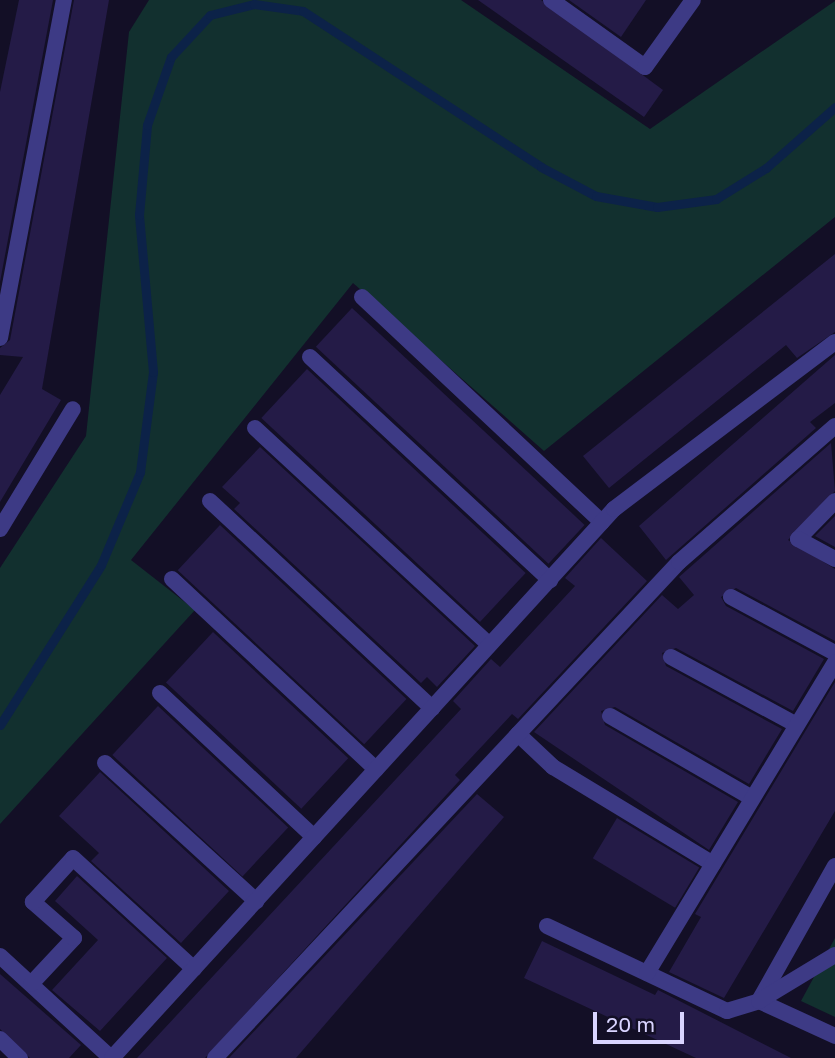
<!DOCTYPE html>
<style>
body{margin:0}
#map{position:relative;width:835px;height:1058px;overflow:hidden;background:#130f26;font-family:"Golos Text",sans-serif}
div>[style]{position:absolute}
.green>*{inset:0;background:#12302f}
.stream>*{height:9px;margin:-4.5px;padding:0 4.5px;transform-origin:4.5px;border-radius:4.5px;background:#0c2248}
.building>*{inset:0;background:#241b47;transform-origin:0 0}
.lane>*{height:16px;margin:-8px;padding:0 8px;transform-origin:8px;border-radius:8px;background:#3d3a85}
span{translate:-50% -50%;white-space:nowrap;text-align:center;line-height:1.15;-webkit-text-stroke:5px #130f26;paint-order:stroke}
.scale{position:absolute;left:593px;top:1012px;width:91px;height:32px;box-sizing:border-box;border:4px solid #d9d4ff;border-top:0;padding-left:9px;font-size:21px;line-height:24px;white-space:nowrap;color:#d9d4ff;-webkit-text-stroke:5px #130f26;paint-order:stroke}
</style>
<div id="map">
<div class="green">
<div style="clip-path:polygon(461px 0,650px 129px,835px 1px,835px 217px,544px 451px,353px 283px,131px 560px,195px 610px,0 824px,0 568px,86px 436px,129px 32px,149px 0)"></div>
<div style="clip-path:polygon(835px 938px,835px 1017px,801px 1001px)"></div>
</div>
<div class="stream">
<div style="left:0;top:725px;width:189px;rotate:-57.7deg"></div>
<div style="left:101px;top:565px;width:101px;rotate:-67.2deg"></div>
<div style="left:140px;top:472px;width:101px;rotate:-82.6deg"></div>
<div style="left:153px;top:372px;width:158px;rotate:-95.1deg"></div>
<div style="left:139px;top:215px;width:90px;rotate:-84.9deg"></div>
<div style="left:147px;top:125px;width:72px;rotate:-70.6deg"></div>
<div style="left:171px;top:57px;width:57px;rotate:-47.1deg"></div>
<div style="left:210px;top:15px;width:45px;rotate:-14deg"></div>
<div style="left:254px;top:4px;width:49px;rotate:8.1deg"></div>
<div style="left:303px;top:11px;width:285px;rotate:33.2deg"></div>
<div style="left:541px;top:167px;width:62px;rotate:27.8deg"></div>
<div style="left:596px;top:196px;width:62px;rotate:10.2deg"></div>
<div style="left:657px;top:207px;width:60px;rotate:-7.7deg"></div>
<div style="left:716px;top:199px;width:59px;rotate:-31.8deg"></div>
<div style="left:766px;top:168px;width:92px;rotate:-41.5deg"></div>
</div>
<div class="building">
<div style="clip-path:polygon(19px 0,53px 0,0 282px,0 92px)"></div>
<div style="clip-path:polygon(74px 0,109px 0,42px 389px,61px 400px,0 502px,0 395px,23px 357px,0 355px,0 348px,10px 340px)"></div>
<div style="clip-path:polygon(478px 0,541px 0,663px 90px,644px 117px)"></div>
<div style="clip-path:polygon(569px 0,646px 0,621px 37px)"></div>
<div style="clip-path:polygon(835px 254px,835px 332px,797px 358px,786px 345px,609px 488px,583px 456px)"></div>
<div style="left:352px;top:308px;width:318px;height:53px;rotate:43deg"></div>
<div style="clip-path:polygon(835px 355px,835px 403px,810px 422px,816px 428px,666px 560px,639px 526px)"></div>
<div style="left:307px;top:369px;width:299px;height:67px;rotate:43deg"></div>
<div style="clip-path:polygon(831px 443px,835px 491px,788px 540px,835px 569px,835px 641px,736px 588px,721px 597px,726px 606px,824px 659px,793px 711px,676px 648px,662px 653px,666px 666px,782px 729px,749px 784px,615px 707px,601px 711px,605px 725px,738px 802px,709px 850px,534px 732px,662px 595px,678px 609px,694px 595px,679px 577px)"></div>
<div style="clip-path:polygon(260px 447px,475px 646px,437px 687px,427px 677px,421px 683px,234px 509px,240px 503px,222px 487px)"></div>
<div style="clip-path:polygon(835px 516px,835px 547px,815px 536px)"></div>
<div style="left:220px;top:525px;width:255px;height:62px;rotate:43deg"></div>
<div style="clip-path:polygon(601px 538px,647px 581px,518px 719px,512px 714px,455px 775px,460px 780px,205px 1058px,137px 1058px,461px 709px,453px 701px,491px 659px,500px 667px,575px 586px,565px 578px)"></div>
<div style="left:213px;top:632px;width:185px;height:69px;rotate:43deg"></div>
<div style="clip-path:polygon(835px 682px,835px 811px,724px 998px,669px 972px,701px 917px,695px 914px)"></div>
<div style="left:158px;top:706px;width:178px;height:67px;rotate:43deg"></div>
<div style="clip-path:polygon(100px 772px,229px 891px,181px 943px,91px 861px,99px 853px,59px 816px)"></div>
<div style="clip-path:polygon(477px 794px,504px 817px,296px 1058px,229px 1058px)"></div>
<div style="left:617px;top:818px;width:96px;height:47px;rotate:31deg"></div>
<div style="clip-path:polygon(77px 876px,167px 958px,100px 1031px,52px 990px,98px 940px,55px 901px)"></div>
<div style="clip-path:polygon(542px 941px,655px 995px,658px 990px,791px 1058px,696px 1058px,524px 978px)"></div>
<div style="clip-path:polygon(0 974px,81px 1045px,69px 1058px,30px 1058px,0 1029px)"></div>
</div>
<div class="lane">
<div style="left:551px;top:0;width:115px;rotate:35.5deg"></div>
<div style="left:645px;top:67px;width:82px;rotate:-54.4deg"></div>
<div style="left:362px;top:297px;width:329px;rotate:43.2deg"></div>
<div style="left:0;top:338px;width:344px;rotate:-79.3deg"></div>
<div style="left:310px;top:357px;width:328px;rotate:42.9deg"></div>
<div style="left:255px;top:428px;width:319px;rotate:42.8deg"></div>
<div style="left:210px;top:501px;width:304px;rotate:43deg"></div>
<div style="left:835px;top:501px;width:53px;rotate:134.2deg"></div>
<div style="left:798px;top:539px;width:42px;rotate:28.4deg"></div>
<div style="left:0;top:529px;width:140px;rotate:-58.7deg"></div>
<div style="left:172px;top:579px;width:279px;rotate:43deg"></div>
<div style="left:731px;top:597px;width:118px;rotate:28.3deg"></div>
<div style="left:671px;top:657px;width:143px;rotate:28.4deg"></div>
<div style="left:160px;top:693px;width:211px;rotate:43.1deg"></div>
<div style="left:610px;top:716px;width:164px;rotate:30deg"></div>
<div style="left:518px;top:734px;width:48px;rotate:43.3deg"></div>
<div style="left:553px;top:767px;width:187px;rotate:31.2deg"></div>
<div style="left:105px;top:763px;width:205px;rotate:42.4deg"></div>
<div style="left:835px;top:866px;width:155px;rotate:119.4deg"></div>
<div style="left:759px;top:1001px;width:84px;rotate:24.7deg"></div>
<div style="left:547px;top:926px;width:199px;rotate:25.3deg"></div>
<div style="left:727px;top:1011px;width:34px;rotate:-17deg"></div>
<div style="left:759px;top:1001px;width:89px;rotate:-31.2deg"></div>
<div style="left:0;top:956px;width:151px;rotate:42.6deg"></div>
<div style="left:647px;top:973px;width:363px;rotate:-58.8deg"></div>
<div style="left:31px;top:984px;width:63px;rotate:-46.9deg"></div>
<div style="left:74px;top:938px;width:55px;rotate:-138.7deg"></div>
<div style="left:33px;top:902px;width:59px;rotate:-47.7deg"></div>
<div style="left:73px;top:858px;width:164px;rotate:42.5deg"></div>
<div style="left:0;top:1039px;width:28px;rotate:44deg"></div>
<div style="left:112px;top:1058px;width:744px;rotate:-47.56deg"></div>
<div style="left:614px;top:509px;width:277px;rotate:-37.1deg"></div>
<div style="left:215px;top:1058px;width:679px;rotate:-46.91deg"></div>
<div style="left:679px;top:562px;width:207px;rotate:-41.1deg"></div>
</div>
<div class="scale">20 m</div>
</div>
